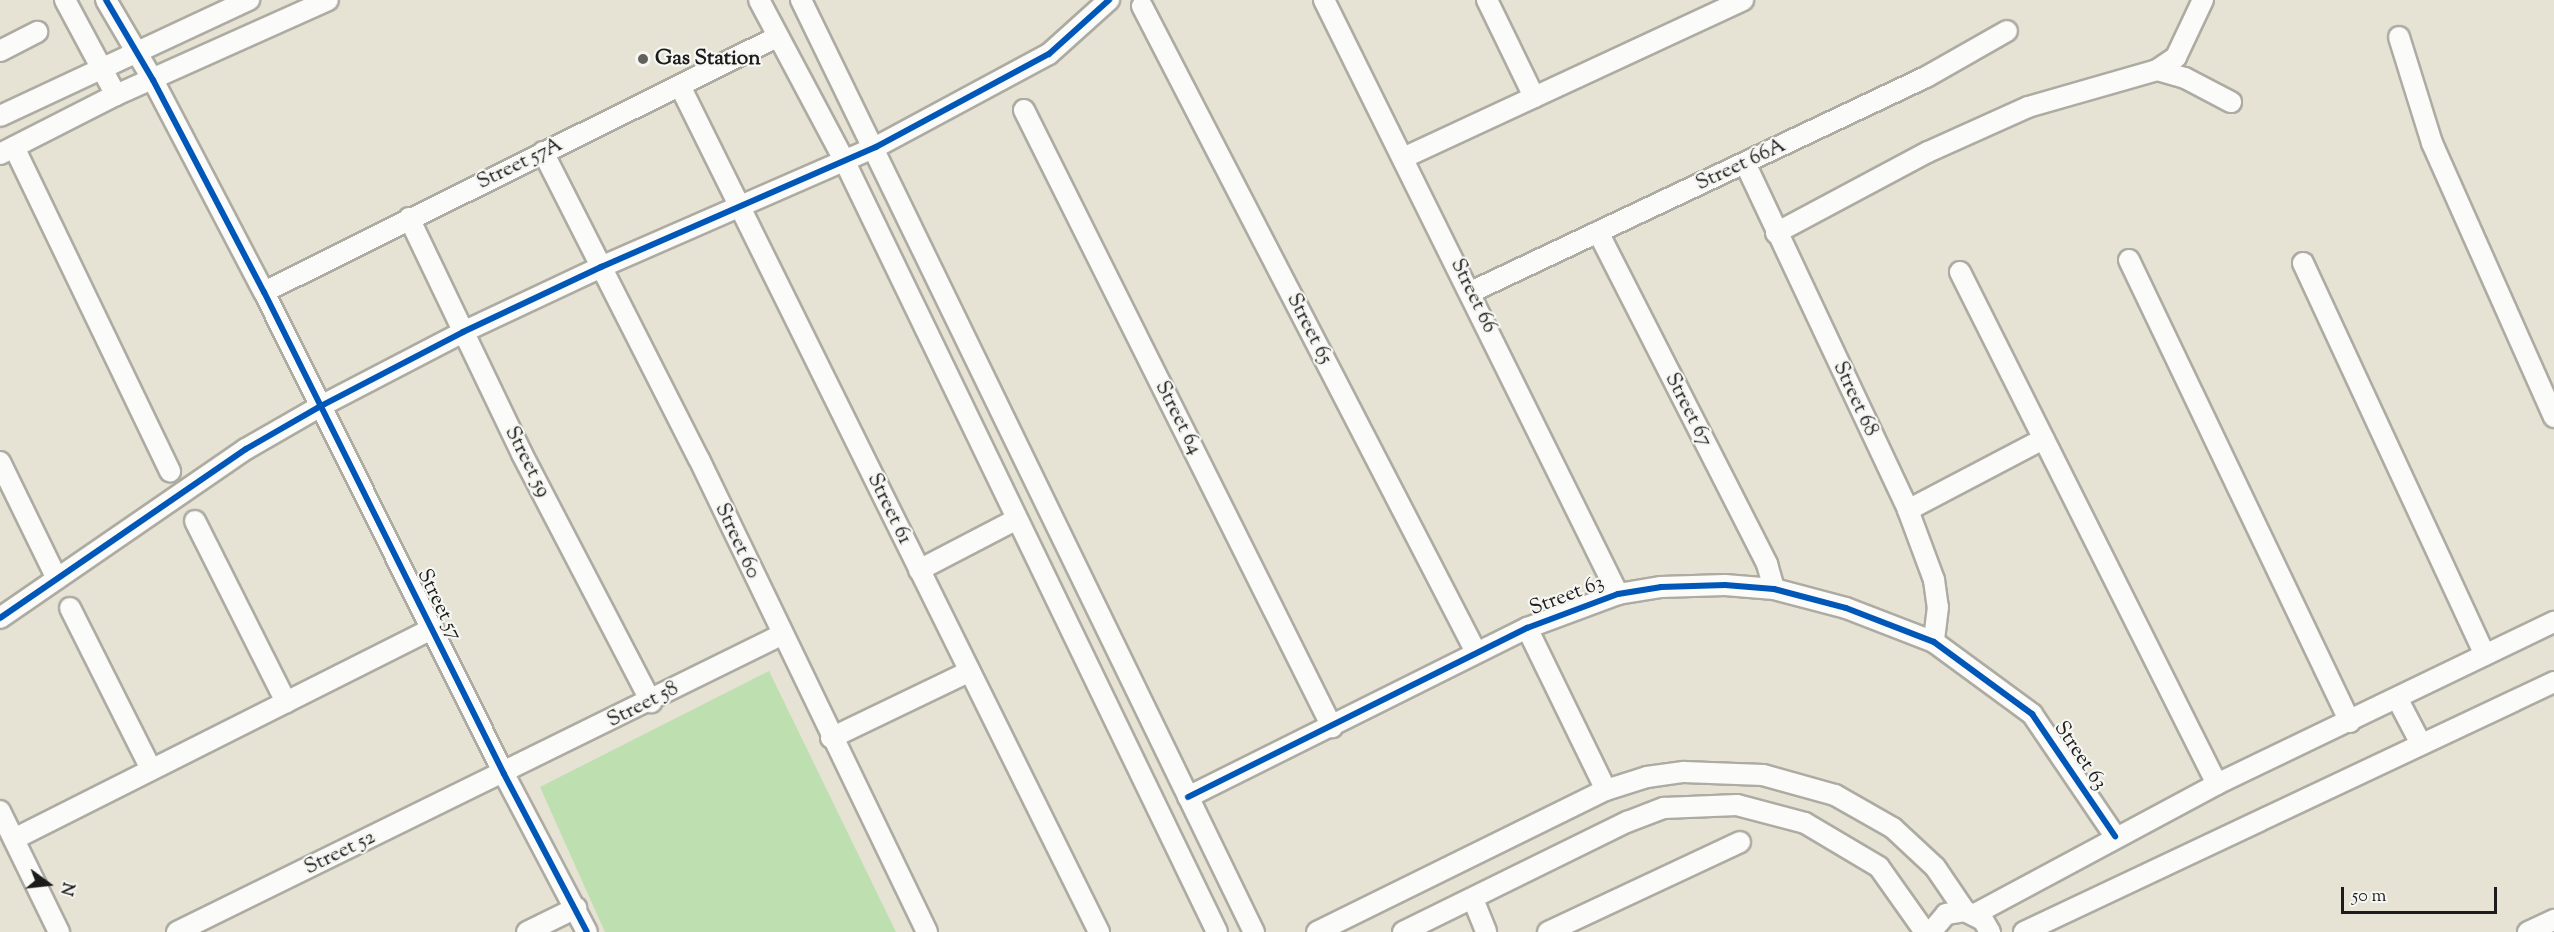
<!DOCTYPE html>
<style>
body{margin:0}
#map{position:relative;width:2554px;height:932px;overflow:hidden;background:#e6e2d4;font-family:"Sorts Mill Goudy",serif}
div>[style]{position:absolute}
.green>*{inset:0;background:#bedfaf}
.roads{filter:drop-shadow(2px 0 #adaba2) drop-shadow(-2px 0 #adaba2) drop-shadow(0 2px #adaba2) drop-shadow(0 -2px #adaba2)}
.minor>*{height:20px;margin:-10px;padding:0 10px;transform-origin:10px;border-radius:10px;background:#fbfbf9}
.cycleway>*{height:6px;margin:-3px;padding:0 3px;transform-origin:3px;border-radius:3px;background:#0057b8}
.dots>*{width:16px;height:16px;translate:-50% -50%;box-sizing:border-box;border:3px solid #f6f6f2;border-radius:50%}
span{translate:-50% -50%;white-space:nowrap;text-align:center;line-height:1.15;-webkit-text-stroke:4.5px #f6f6f2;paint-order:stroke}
.poi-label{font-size:21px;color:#1c1c1c;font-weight:700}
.left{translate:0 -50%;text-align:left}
.street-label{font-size:21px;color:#1c1c1c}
.north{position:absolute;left:18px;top:854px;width:60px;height:60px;-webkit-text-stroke:4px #f6f6f2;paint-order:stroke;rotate:105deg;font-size:16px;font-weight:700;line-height:24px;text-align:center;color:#1c1c1c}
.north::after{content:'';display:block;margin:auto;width:21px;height:27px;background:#1c1c1c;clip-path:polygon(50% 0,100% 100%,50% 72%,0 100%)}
.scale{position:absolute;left:2341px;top:887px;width:156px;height:27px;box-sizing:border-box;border:3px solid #1c1c1c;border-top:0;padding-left:8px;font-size:18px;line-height:21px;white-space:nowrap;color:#1c1c1c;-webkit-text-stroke:4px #f6f6f2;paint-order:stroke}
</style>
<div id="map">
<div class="green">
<div style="clip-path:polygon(769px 671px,896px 932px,605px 932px,540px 787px)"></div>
</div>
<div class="roads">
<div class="minor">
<div style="left:65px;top:0;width:108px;rotate:61.8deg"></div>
<div style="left:106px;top:0;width:93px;rotate:59.6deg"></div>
<div style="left:153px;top:80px;width:239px;rotate:62.4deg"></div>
<div style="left:264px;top:292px;width:538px;rotate:63.53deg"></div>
<div style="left:504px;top:774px;width:178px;rotate:62.3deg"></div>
<div style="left:759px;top:0;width:181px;rotate:62deg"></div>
<div style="left:844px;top:160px;width:857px;rotate:64.21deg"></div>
<div style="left:801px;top:0;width:1036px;rotate:64.08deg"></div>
<div style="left:1324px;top:0;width:663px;rotate:63.67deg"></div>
<div style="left:1487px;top:0;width:108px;rotate:64.1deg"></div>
<div style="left:1142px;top:6px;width:727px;rotate:62.66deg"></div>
<div style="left:2399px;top:37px;width:111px;rotate:72.7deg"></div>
<div style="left:2432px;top:143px;width:300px;rotate:66deg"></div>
<div style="left:0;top:51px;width:42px;rotate:-27.2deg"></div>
<div style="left:2157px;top:70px;width:23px;rotate:-34deg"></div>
<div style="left:2176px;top:57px;width:63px;rotate:-64.7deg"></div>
<div style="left:680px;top:86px;width:944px;rotate:63.65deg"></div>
<div style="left:1024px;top:110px;width:690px;rotate:63.47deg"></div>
<div style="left:0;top:116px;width:275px;rotate:-25deg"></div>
<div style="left:14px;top:147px;width:360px;rotate:64.3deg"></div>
<div style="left:543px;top:152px;width:344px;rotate:63.1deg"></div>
<div style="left:699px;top:459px;width:525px;rotate:64.26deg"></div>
<div style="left:0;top:154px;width:130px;rotate:-27deg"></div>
<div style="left:116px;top:95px;width:232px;rotate:-24.1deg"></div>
<div style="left:1403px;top:158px;width:375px;rotate:-24.9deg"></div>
<div style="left:1745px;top:163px;width:383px;rotate:64.8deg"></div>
<div style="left:1908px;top:510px;width:75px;rotate:69.6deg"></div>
<div style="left:1934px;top:580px;width:27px;rotate:82deg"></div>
<div style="left:1938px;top:607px;width:35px;rotate:97deg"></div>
<div style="left:409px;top:218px;width:262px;rotate:64.4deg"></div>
<div style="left:522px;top:454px;width:280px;rotate:62.5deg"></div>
<div style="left:1598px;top:232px;width:373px;rotate:63deg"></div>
<div style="left:1767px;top:564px;width:26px;rotate:74deg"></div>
<div style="left:1776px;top:233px;width:172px;rotate:-28.1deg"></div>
<div style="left:1928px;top:152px;width:110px;rotate:-24.2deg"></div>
<div style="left:2028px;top:107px;width:134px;rotate:-16deg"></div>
<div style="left:2157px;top:70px;width:29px;rotate:16deg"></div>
<div style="left:2185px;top:78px;width:52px;rotate:27.6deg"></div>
<div style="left:2129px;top:260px;width:512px;rotate:64.44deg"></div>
<div style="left:2303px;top:263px;width:432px;rotate:65.1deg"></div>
<div style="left:1960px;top:272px;width:573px;rotate:63.35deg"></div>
<div style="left:264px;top:292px;width:573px;rotate:-26.43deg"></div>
<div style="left:1471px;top:292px;width:503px;rotate:-25.29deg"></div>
<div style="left:1926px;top:77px;width:93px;rotate:-29.6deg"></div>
<div style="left:0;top:462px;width:130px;rotate:64deg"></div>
<div style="left:1908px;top:510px;width:153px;rotate:-27.7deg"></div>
<div style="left:195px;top:521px;width:203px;rotate:63.3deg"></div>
<div style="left:919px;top:570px;width:110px;rotate:-27.5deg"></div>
<div style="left:70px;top:608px;width:180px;rotate:63.3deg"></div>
<div style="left:0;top:618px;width:298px;rotate:-34.5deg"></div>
<div style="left:246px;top:449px;width:84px;rotate:-29.9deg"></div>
<div style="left:319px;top:407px;width:162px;rotate:-27.5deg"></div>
<div style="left:463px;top:332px;width:153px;rotate:-25.2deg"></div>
<div style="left:601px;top:267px;width:300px;rotate:-23.6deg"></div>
<div style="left:876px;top:147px;width:196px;rotate:-28.3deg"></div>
<div style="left:1049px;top:54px;width:81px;rotate:-42deg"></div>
<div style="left:1527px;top:628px;width:180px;rotate:64deg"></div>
<div style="left:2397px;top:698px;width:52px;rotate:62.4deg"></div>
<div style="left:831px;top:738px;width:154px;rotate:-25.7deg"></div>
<div style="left:1188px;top:797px;width:379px;rotate:-26.5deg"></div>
<div style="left:1527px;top:628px;width:97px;rotate:-20.5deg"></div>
<div style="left:1618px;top:594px;width:44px;rotate:-9.2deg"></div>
<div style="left:1661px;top:587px;width:64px;rotate:-1.8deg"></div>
<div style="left:1725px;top:585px;width:49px;rotate:4.7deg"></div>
<div style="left:1774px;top:589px;width:74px;rotate:14.8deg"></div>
<div style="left:1846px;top:608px;width:94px;rotate:21.1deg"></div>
<div style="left:1934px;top:642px;width:122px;rotate:36.3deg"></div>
<div style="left:2032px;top:714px;width:148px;rotate:55.8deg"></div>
<div style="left:0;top:811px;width:135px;rotate:64deg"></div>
<div style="left:14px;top:839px;width:469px;rotate:-26.7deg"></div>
<div style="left:1473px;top:899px;width:35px;rotate:68deg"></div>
<div style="left:1975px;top:914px;width:275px;rotate:-28.2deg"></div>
<div style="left:2217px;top:784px;width:374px;rotate:-25.7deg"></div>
<div style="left:177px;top:932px;width:673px;rotate:-26.18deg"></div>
<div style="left:527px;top:932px;width:55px;rotate:-26.1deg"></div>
<div style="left:1317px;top:932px;width:322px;rotate:-26.2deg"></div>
<div style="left:1606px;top:790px;width:43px;rotate:-17.6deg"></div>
<div style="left:1647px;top:777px;width:37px;rotate:-8deg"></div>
<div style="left:1684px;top:772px;width:79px;rotate:2.2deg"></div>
<div style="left:1763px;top:775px;width:75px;rotate:15.5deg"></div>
<div style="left:1835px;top:795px;width:67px;rotate:29.6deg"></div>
<div style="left:1893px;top:828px;width:57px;rotate:42.9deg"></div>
<div style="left:1935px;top:867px;width:53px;rotate:55.7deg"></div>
<div style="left:1403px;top:932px;width:250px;rotate:-26.2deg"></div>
<div style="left:1627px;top:822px;width:40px;rotate:-21deg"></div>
<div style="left:1664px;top:808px;width:73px;rotate:-2.4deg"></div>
<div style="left:1737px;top:805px;width:70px;rotate:14.8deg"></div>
<div style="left:1805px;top:823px;width:86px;rotate:30.7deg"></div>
<div style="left:1879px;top:867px;width:80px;rotate:54.7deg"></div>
<div style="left:1548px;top:932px;width:212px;rotate:-25.1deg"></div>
<div style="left:1931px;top:932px;width:23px;rotate:-50deg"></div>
<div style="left:1946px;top:914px;width:19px;rotate:-9deg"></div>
<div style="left:1965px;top:911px;width:20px;rotate:27deg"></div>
<div style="left:1983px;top:920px;width:14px;rotate:60deg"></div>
<div style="left:2024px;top:932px;width:586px;rotate:-25.25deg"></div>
<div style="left:2528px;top:932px;width:29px;rotate:-25deg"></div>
</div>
</div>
<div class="cycleway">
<div style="left:106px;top:0;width:93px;rotate:59.6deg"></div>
<div style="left:153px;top:80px;width:239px;rotate:62.4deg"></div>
<div style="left:264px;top:292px;width:538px;rotate:63.53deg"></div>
<div style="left:504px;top:774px;width:178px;rotate:62.3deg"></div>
<div style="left:0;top:618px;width:298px;rotate:-34.5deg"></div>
<div style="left:246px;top:449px;width:84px;rotate:-29.9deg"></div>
<div style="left:319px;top:407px;width:162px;rotate:-27.5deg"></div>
<div style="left:463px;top:332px;width:153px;rotate:-25.2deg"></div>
<div style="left:601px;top:267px;width:300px;rotate:-23.6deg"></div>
<div style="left:876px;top:147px;width:196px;rotate:-28.3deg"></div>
<div style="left:1049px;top:54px;width:81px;rotate:-42deg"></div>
<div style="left:1188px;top:797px;width:379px;rotate:-26.5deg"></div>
<div style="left:1527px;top:628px;width:97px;rotate:-20.5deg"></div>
<div style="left:1618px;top:594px;width:44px;rotate:-9.2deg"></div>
<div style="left:1661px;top:587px;width:64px;rotate:-1.8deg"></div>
<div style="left:1725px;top:585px;width:49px;rotate:4.7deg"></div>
<div style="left:1774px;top:589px;width:74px;rotate:14.8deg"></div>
<div style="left:1846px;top:608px;width:94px;rotate:21.1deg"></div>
<div style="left:1934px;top:642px;width:122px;rotate:36.3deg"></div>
<div style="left:2032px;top:714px;width:148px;rotate:55.8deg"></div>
</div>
<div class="dots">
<div style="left:643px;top:59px;background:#63615c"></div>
</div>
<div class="poi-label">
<span class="left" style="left:655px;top:59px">Gas Station</span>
</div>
<div class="street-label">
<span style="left:520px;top:164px;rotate:-26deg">Street 57A</span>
<span style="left:1741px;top:165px;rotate:-25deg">Street 66A</span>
<span style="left:1473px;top:296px;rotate:64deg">Street 66</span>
<span style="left:1309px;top:329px;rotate:63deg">Street 65</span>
<span style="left:1855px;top:399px;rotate:65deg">Street 68</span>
<span style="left:1688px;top:410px;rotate:63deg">Street 67</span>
<span style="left:1178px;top:418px;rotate:63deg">Street 64</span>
<span style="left:527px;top:462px;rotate:63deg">Street 59</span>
<span style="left:889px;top:509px;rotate:64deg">Street 61</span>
<span style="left:737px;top:541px;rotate:65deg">Street 60</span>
<span style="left:1567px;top:596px;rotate:-21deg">Street 63</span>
<span style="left:439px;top:605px;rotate:64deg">Street 57</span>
<span style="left:643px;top:705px;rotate:-27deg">Street 58</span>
<span style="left:2080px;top:756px;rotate:56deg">Street 63</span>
<span style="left:340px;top:853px;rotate:-26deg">Street 52</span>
</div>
<div class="north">N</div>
<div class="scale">50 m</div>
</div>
